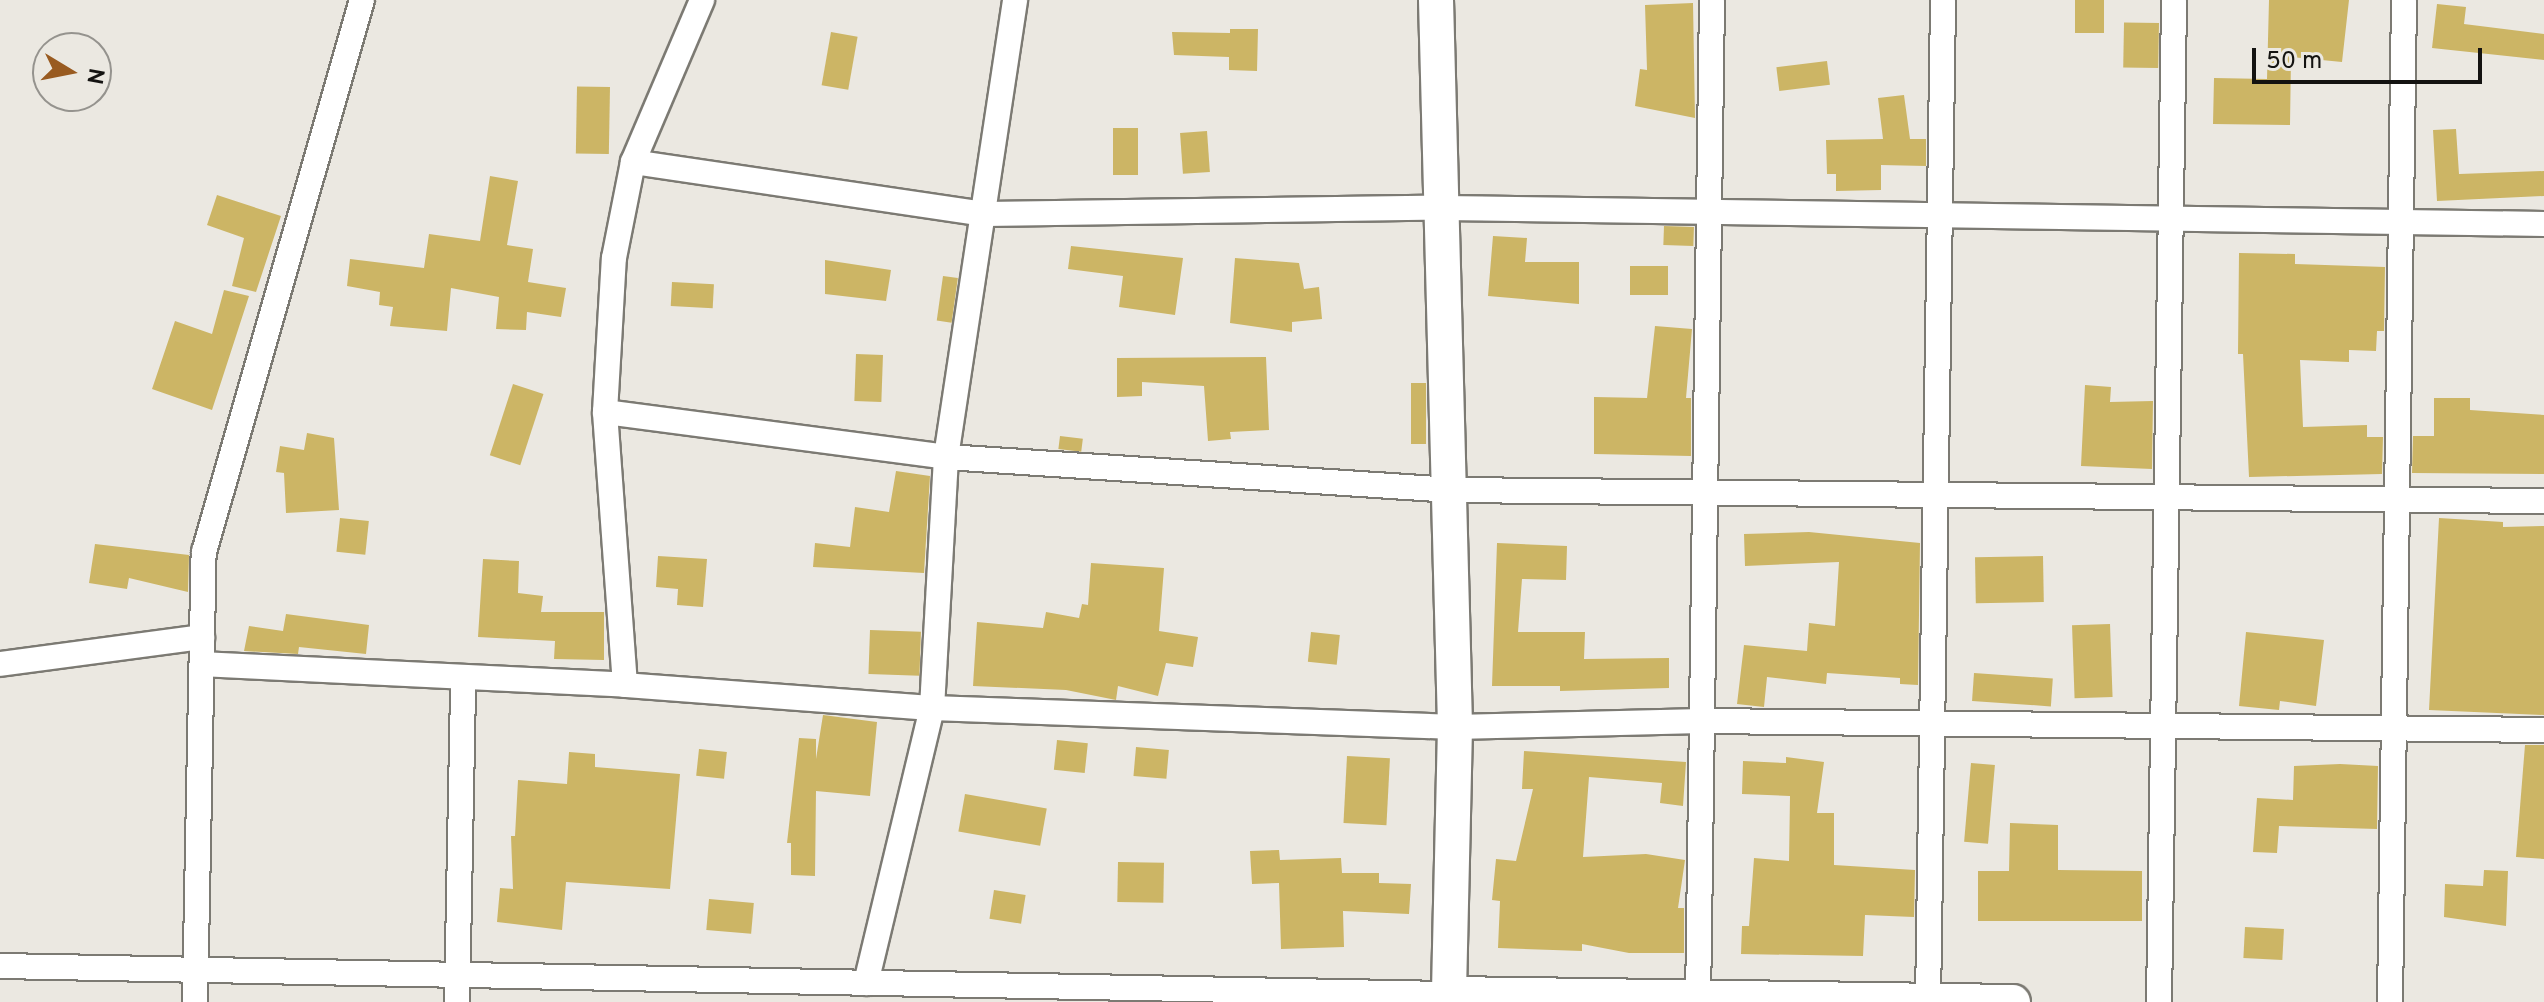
<!DOCTYPE html>
<style>
body{margin:0}
#map{position:relative;width:2544px;height:1002px;overflow:hidden;background:#ebe8e1;font-family:Overpass,sans-serif}
div>[style]{position:absolute}
.building>*{inset:0;background:#ccb565;transform-origin:0 0}
.roads{filter:drop-shadow(2px 0 #7c7a73) drop-shadow(-2px 0 #7c7a73) drop-shadow(0 2px #7c7a73) drop-shadow(0 -2px #7c7a73)}
.street>*{height:24px;margin:-12px;padding:0 12px;transform-origin:12px;border-radius:12px;background:#fff}
.secondary>*{height:34px;margin:-17px;padding:0 17px;transform-origin:17px;border-radius:17px;background:#fff}
span{translate:-50% -50%;white-space:nowrap;text-align:center;line-height:1.15;-webkit-text-stroke:6px #ebe8e1;paint-order:stroke}
.north{position:absolute;left:32px;top:32px;width:80px;height:80px;box-sizing:border-box;background:#ebe8e1;border:2px solid #95938e;border-radius:50%;rotate:100deg;font-size:22px;font-weight:700;line-height:32px;text-align:center;color:#141311}
.north::after{content:'';display:block;margin:auto;width:28px;height:36px;background:#995b21;clip-path:polygon(50% 0,100% 100%,50% 72%,0 100%)}
.scale{position:absolute;left:2252px;top:48px;width:230px;height:36px;box-sizing:border-box;border:4px solid #141311;border-top:0;padding-left:10px;font-size:24px;line-height:28px;white-space:nowrap;color:#141311;-webkit-text-stroke:6px #ebe8e1;paint-order:stroke}
</style>
<div id="map">
<div class="building">
<div style="left:2075px;top:0;width:29px;height:33px"></div>
<div style="clip-path:polygon(2269px 0,2349px 0,2342px 62px,2291px 57px,2290px 125px,2213px 124px,2214px 78px,2267px 79px)"></div>
<div style="clip-path:polygon(1693px 3px,1695px 118px,1635px 106px,1640px 69px,1647px 70px,1645px 5px)"></div>
<div style="clip-path:polygon(2437px 4px,2466px 7px,2464px 24px,2544px 34px,2544px 60px,2432px 48px)"></div>
<div style="left:2159px;top:23px;width:45px;height:35px;rotate:91deg"></div>
<div style="clip-path:polygon(1230px 29px,1258px 29px,1257px 71px,1229px 70px,1229px 57px,1174px 55px,1172px 32px,1230px 33px)"></div>
<div style="left:831px;top:32px;width:27px;height:54px;rotate:10deg"></div>
<div style="left:1827px;top:61px;width:24px;height:51px;rotate:83deg"></div>
<div style="left:610px;top:87px;width:67px;height:33px;rotate:91deg"></div>
<div style="clip-path:polygon(1904px 95px,1910px 139px,1926px 139px,1926px 166px,1881px 165px,1881px 190px,1836px 191px,1836px 174px,1827px 174px,1826px 140px,1883px 139px,1878px 98px)"></div>
<div style="left:1113px;top:128px;width:25px;height:47px"></div>
<div style="clip-path:polygon(2456px 129px,2459px 174px,2544px 171px,2544px 196px,2437px 201px,2433px 130px)"></div>
<div style="left:1207px;top:131px;width:41px;height:27px;rotate:86deg"></div>
<div style="clip-path:polygon(490px 176px,518px 181px,507px 245px,533px 249px,528px 282px,566px 288px,561px 317px,527px 312px,526px 330px,496px 329px,499px 297px,451px 288px,447px 331px,390px 326px,393px 307px,379px 305px,380px 292px,347px 286px,350px 259px,424px 268px,429px 234px,480px 241px)"></div>
<div style="clip-path:polygon(217px 195px,281px 216px,256px 292px,232px 286px,244px 238px,207px 225px)"></div>
<div style="left:1664px;top:226px;width:30px;height:19px;rotate:2deg"></div>
<div style="clip-path:polygon(1493px 236px,1527px 238px,1525px 262px,1579px 262px,1579px 304px,1488px 296px)"></div>
<div style="clip-path:polygon(1071px 246px,1183px 258px,1175px 315px,1119px 307px,1123px 276px,1068px 269px)"></div>
<div style="clip-path:polygon(2239px 253px,2295px 254px,2295px 264px,2385px 267px,2384px 331px,2377px 331px,2376px 351px,2349px 350px,2349px 362px,2300px 360px,2303px 427px,2367px 425px,2367px 437px,2383px 437px,2382px 474px,2249px 477px,2243px 354px,2238px 354px)"></div>
<div style="clip-path:polygon(1235px 258px,1299px 263px,1304px 289px,1319px 287px,1322px 319px,1292px 322px,1292px 332px,1230px 323px)"></div>
<div style="clip-path:polygon(825px 260px,891px 270px,886px 301px,825px 294px)"></div>
<div style="left:1668px;top:266px;width:29px;height:38px;rotate:90deg"></div>
<div style="left:943px;top:276px;width:15px;height:45px;rotate:8deg"></div>
<div style="left:672px;top:282px;width:42px;height:24px;rotate:3deg"></div>
<div style="clip-path:polygon(224px 290px,249px 296px,212px 410px,152px 389px,175px 321px,212px 334px)"></div>
<div style="clip-path:polygon(1655px 326px,1692px 329px,1686px 398px,1691px 398px,1691px 456px,1594px 454px,1594px 397px,1647px 398px)"></div>
<div style="left:856px;top:354px;width:27px;height:47px;rotate:2deg"></div>
<div style="clip-path:polygon(1266px 357px,1269px 430px,1230px 432px,1231px 439px,1208px 441px,1204px 386px,1142px 382px,1142px 396px,1117px 397px,1117px 358px)"></div>
<div style="left:1411px;top:383px;width:15px;height:61px"></div>
<div style="left:513px;top:384px;width:32px;height:75px;rotate:18deg"></div>
<div style="clip-path:polygon(2085px 385px,2111px 387px,2110px 402px,2153px 401px,2152px 469px,2081px 466px)"></div>
<div style="clip-path:polygon(2434px 398px,2470px 398px,2470px 410px,2544px 415px,2544px 474px,2412px 473px,2413px 436px,2434px 436px)"></div>
<div style="clip-path:polygon(307px 433px,334px 438px,339px 510px,286px 513px,284px 473px,276px 472px,280px 446px,304px 450px)"></div>
<div style="left:1060px;top:436px;width:23px;height:13px;rotate:7deg"></div>
<div style="clip-path:polygon(896px 471px,930px 476px,924px 573px,813px 567px,815px 543px,850px 547px,855px 507px,889px 512px)"></div>
<div style="left:340px;top:518px;width:29px;height:34px;rotate:6deg"></div>
<div style="clip-path:polygon(2439px 518px,2503px 522px,2503px 527px,2544px 526px,2544px 715px,2429px 710px)"></div>
<div style="clip-path:polygon(1809px 532px,1920px 543px,1918px 685px,1900px 684px,1900px 678px,1827px 673px,1826px 684px,1767px 677px,1764px 707px,1737px 704px,1744px 645px,1807px 651px,1809px 623px,1835px 626px,1839px 562px,1745px 566px,1744px 534px)"></div>
<div style="clip-path:polygon(1497px 543px,1567px 546px,1566px 580px,1522px 579px,1518px 632px,1585px 632px,1584px 659px,1669px 658px,1669px 688px,1560px 691px,1560px 686px,1492px 686px)"></div>
<div style="clip-path:polygon(95px 544px,189px 555px,188px 592px,129px 578px,127px 589px,89px 583px)"></div>
<div style="clip-path:polygon(658px 556px,707px 559px,703px 607px,677px 605px,678px 589px,656px 587px)"></div>
<div style="left:2043px;top:556px;width:46px;height:68px;rotate:89deg"></div>
<div style="clip-path:polygon(483px 559px,519px 561px,518px 593px,543px 596px,541px 612px,604px 612px,604px 660px,554px 659px,555px 641px,478px 637px)"></div>
<div style="clip-path:polygon(1091px 563px,1164px 568px,1159px 631px,1198px 637px,1193px 667px,1166px 663px,1158px 696px,1118px 686px,1116px 700px,1066px 690px,973px 686px,977px 622px,1043px 628px,1046px 612px,1079px 618px,1082px 604px,1088px 605px)"></div>
<div style="clip-path:polygon(286px 614px,369px 625px,366px 654px,299px 647px,298px 654px,244px 651px,249px 626px,283px 631px)"></div>
<div style="left:2110px;top:624px;width:73px;height:38px;rotate:88deg"></div>
<div style="left:870px;top:630px;width:51px;height:44px;rotate:2deg"></div>
<div style="left:1311px;top:632px;width:29px;height:30px;rotate:6deg"></div>
<div style="clip-path:polygon(2246px 632px,2324px 640px,2316px 706px,2280px 701px,2279px 710px,2239px 706px)"></div>
<div style="left:1974px;top:673px;width:79px;height:28px;rotate:4deg"></div>
<div style="clip-path:polygon(823px 715px,877px 722px,870px 796px,816px 791px,815px 876px,791px 875px,791px 843px,787px 843px,799px 738px,816px 739px,816px 759px)"></div>
<div style="left:1057px;top:740px;width:31px;height:30px;rotate:6deg"></div>
<div style="clip-path:polygon(2525px 745px,2544px 745px,2544px 859px,2516px 857px)"></div>
<div style="left:1136px;top:747px;width:33px;height:29px;rotate:5deg"></div>
<div style="left:699px;top:749px;width:28px;height:27px;rotate:6deg"></div>
<div style="clip-path:polygon(1524px 751px,1686px 762px,1683px 806px,1660px 803px,1662px 783px,1589px 777px,1583px 857px,1646px 854px,1685px 860px,1678px 908px,1684px 908px,1684px 953px,1629px 953px,1582px 944px,1582px 951px,1498px 948px,1500px 901px,1492px 900px,1496px 859px,1516px 861px,1533px 789px,1522px 789px)"></div>
<div style="clip-path:polygon(569px 752px,595px 754px,595px 767px,680px 774px,670px 889px,566px 882px,562px 930px,497px 922px,500px 888px,513px 889px,511px 836px,515px 836px,518px 780px,567px 784px)"></div>
<div style="left:1347px;top:756px;width:43px;height:67px;rotate:3deg"></div>
<div style="clip-path:polygon(1786px 757px,1824px 762px,1817px 813px,1834px 813px,1834px 865px,1915px 870px,1914px 917px,1865px 915px,1863px 956px,1741px 954px,1742px 926px,1749px 926px,1754px 858px,1789px 861px,1790px 796px,1742px 794px,1743px 761px,1786px 763px)"></div>
<div style="left:1971px;top:763px;width:24px;height:79px;rotate:5deg"></div>
<div style="clip-path:polygon(2340px 764px,2378px 766px,2377px 829px,2279px 826px,2277px 853px,2253px 852px,2257px 798px,2293px 800px,2294px 766px)"></div>
<div style="left:965px;top:794px;width:83px;height:38px;rotate:10deg"></div>
<div style="clip-path:polygon(2010px 823px,2058px 825px,2058px 870px,2142px 871px,2142px 921px,1978px 921px,1978px 871px,2009px 871px)"></div>
<div style="clip-path:polygon(1279px 850px,1280px 860px,1341px 858px,1342px 873px,1379px 873px,1379px 883px,1411px 884px,1409px 914px,1343px 911px,1344px 947px,1281px 949px,1279px 883px,1252px 884px,1250px 851px)"></div>
<div style="left:1118px;top:862px;width:46px;height:40px;rotate:1deg"></div>
<div style="clip-path:polygon(2484px 870px,2508px 871px,2506px 926px,2444px 917px,2445px 884px,2483px 886px)"></div>
<div style="left:994px;top:890px;width:32px;height:29px;rotate:9deg"></div>
<div style="left:709px;top:899px;width:45px;height:31px;rotate:5deg"></div>
<div style="left:2245px;top:927px;width:39px;height:31px;rotate:3deg"></div>
</div>
<div class="roads">
<div class="street">
<div style="left:633px;top:162px;width:356px;rotate:8.4deg"></div>
<div style="left:985px;top:214px;width:457px;rotate:-0.8deg"></div>
<div style="left:1442px;top:208px;width:1102px;rotate:0.83deg"></div>
<div style="left:605px;top:412px;width:344px;rotate:7.5deg"></div>
<div style="left:946px;top:457px;width:507px;rotate:3.73deg"></div>
<div style="left:1452px;top:490px;width:1092px;rotate:0.58deg"></div>
<div style="left:0;top:664px;width:204px;rotate:-7.6deg"></div>
<div style="left:202px;top:664px;width:424px;rotate:2.8deg"></div>
<div style="left:625px;top:685px;width:308px;rotate:4.3deg"></div>
<div style="left:932px;top:708px;width:523px;rotate:2.08deg"></div>
<div style="left:1455px;top:727px;width:247px;rotate:-1.4deg"></div>
<div style="left:1702px;top:721px;width:842px;rotate:0.61deg"></div>
<div style="left:625px;top:685px;width:274px;rotate:-94.2deg"></div>
<div style="left:605px;top:412px;width:154px;rotate:-86.7deg"></div>
<div style="left:614px;top:258px;width:98px;rotate:-78.8deg"></div>
<div style="left:633px;top:162px;width:176px;rotate:-66.9deg"></div>
<div style="left:0;top:966px;width:1449px;rotate:1.11deg"></div>
<div style="left:866px;top:983px;width:283px;rotate:-76.5deg"></div>
<div style="left:932px;top:708px;width:251px;rotate:-86.8deg"></div>
<div style="left:946px;top:457px;width:462px;rotate:-81.4deg"></div>
<div style="left:195px;top:1002px;width:450px;rotate:-88.9deg"></div>
<div style="left:204px;top:552px;width:574px;rotate:-74.03deg"></div>
<div style="left:457px;top:1002px;width:325px;rotate:-88.9deg"></div>
<div style="left:1698px;top:1002px;width:1002px;rotate:-89.2deg"></div>
<div style="left:1928px;top:1002px;width:1002px;rotate:-89.14deg"></div>
<div style="left:2159px;top:1002px;width:1002px;rotate:-89.14deg"></div>
<div style="left:2390px;top:1002px;width:1002px;rotate:-89.2deg"></div>
</div>
<div class="secondary">
<div style="left:1436px;top:0;width:727px;rotate:88.5deg"></div>
<div style="left:1455px;top:727px;width:267px;rotate:91.3deg"></div>
<div style="left:1440px;top:1002px;width:12px;rotate:-42deg"></div>
<div style="left:1449px;top:994px;width:564px;rotate:0.81deg"></div>
</div>
</div>
<div class="north">N</div>
<div class="scale">50 m</div>
</div>
